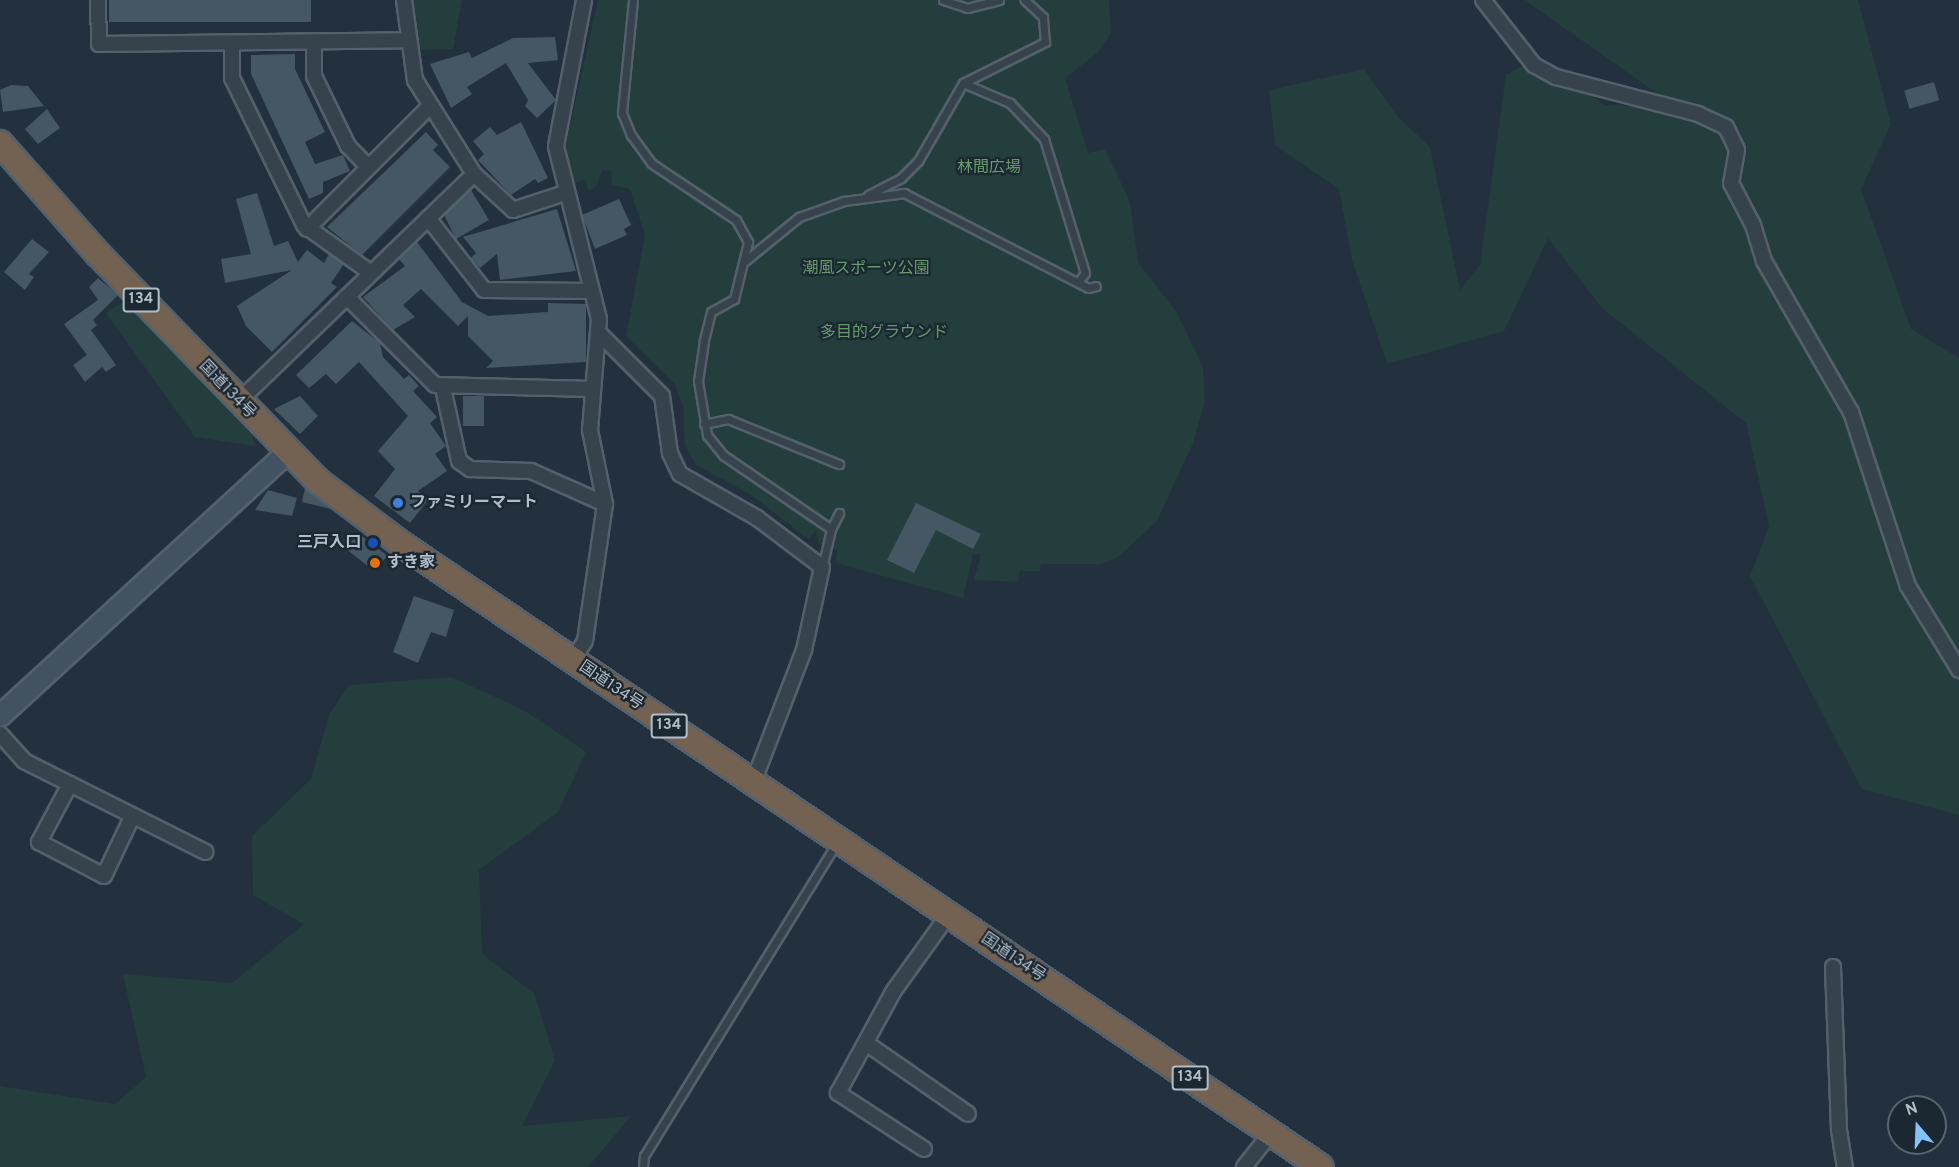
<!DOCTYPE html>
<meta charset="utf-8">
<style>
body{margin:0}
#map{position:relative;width:1959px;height:1167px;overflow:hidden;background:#22313d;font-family:Overpass,"Noto Sans JP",sans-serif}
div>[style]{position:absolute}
.green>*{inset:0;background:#243e3d}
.building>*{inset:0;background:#455763;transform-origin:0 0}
.roads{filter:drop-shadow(2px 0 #54606b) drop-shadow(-2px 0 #54606b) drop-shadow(0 2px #54606b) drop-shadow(0 -2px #54606b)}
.lane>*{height:7px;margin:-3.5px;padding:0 3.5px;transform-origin:3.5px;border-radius:3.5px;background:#36434d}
.street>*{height:14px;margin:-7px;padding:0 7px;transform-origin:7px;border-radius:7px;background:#36434d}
.secondary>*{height:20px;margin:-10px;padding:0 10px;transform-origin:10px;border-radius:10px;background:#435260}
.highway>*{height:24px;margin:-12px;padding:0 12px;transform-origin:12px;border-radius:12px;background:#736152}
.dots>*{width:16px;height:16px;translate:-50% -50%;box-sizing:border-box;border:3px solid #1b2832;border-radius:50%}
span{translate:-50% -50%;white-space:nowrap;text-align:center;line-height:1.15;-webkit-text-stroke:4.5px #1b2832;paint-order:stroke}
.shield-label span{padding:2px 4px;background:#1b2832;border:2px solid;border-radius:4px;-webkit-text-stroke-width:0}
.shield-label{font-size:15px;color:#b1bdc8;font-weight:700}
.park-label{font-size:16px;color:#679b6b}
.street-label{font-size:16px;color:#b1bdc8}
.poi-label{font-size:16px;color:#b1bdc8;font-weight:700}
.left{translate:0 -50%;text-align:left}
.right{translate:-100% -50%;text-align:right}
.north{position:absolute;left:1887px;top:1095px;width:60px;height:60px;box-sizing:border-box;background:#1b2832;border:2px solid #57646e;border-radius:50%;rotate:341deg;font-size:16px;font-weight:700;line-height:24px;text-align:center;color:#b1bdc8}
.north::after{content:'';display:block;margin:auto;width:21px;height:27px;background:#82c3fd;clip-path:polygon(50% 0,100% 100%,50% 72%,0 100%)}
</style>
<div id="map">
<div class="green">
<div style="clip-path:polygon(410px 0,462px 0,453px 49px,417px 50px)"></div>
<div style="clip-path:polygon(598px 0,1109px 0,1111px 33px,1098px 52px,1065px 78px,1088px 153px,1105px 149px,1130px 202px,1138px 262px,1177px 313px,1203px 367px,1205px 401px,1193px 443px,1157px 521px,1118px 557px,1101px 564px,1041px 564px,1040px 571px,1020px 571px,1018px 582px,974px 580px,981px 554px,973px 554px,963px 598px,836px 563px,837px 550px,819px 544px,816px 531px,808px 539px,750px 494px,696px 465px,685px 445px,683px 407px,675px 384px,626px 336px,645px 235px,630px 189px,612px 185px,611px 171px,602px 170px,596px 187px,589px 191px,585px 180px,572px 183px,566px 144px)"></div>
<div style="clip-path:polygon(1525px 0,1858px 0,1891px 124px,1861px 189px,1911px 329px,1959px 358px,1959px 815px,1862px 789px,1750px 576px,1769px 526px,1746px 423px,1601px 307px,1548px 238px,1504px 331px,1387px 364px,1352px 260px,1339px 189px,1275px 145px,1269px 90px,1364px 69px,1399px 118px,1430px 147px,1460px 290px,1480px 265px,1506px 75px,1536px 58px,1605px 105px,1676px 107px)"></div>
<div style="clip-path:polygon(126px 300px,251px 434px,255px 446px,195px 437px,106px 313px)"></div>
<div style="clip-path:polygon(452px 677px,527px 712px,586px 752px,558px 812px,479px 870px,482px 954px,534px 993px,555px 1060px,522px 1126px,631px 1116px,588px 1167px,0 1167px,0 1086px,115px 1104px,146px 1077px,123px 974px,232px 983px,304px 924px,253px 895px,252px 836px,311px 779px,329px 715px,349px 685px)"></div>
</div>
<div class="building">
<div style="left:311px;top:0;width:22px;height:202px;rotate:90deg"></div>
<div style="clip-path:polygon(555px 37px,558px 60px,528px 63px,556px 100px,537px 118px,525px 106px,528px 100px,506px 63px,467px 87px,472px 94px,451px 108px,430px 64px,469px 52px,472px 58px,513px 38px)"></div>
<div style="clip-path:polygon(295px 54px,295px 69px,325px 132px,305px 142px,315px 164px,343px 155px,350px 171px,323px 182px,323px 193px,309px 199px,251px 74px,251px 55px)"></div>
<div style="left:1934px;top:82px;width:19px;height:31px;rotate:74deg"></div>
<div style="clip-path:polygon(11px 85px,28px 86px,44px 106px,3px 112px,0 90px)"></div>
<div style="clip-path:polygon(47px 109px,60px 128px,38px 144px,25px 129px)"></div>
<div style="clip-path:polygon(521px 122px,548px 178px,538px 183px,535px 179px,511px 195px,478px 160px,484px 154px,473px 141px,490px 127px,497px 135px)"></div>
<div style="clip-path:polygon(426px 132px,438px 145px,433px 150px,450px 167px,362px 255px,327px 227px)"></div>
<div style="clip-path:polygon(471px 190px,489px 220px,456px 239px,444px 215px)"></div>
<div style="clip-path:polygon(257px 193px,274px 246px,288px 241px,298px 262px,307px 250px,324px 263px,329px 254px,344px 264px,331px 283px,337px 287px,272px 352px,246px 326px,237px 306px,292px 270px,225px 283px,221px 259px,251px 254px,236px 199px)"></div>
<div style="clip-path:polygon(619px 199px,631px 225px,624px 229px,627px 235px,595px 249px,582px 215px)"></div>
<div style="clip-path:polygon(557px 209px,576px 271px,500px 280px,497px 254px,480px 268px,471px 258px,476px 253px,463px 237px)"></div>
<div style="clip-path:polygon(32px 239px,49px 252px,29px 274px,34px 277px,25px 290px,4px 272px)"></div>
<div style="clip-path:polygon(417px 242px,462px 302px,488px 316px,548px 312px,548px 303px,586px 304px,586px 362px,486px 368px,493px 361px,468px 336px,468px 316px,458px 326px,421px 289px,403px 305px,415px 317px,393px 330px,363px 297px,405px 266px,399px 259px)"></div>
<div style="clip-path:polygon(98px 278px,118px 295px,93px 320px,97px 325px,91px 330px,116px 365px,106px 372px,102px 367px,85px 382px,73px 365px,87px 355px,64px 324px,98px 300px,89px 287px)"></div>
<div style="clip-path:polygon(352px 321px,380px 343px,383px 357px,404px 379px,409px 375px,419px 386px,413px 391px,437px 417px,430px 423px,446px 446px,435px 454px,447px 471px,418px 491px,428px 500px,410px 523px,374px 496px,395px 469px,378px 451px,408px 416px,359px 362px,336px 384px,326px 374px,309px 388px,296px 375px)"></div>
<div style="clip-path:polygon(300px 396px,318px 416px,300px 434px,274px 409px)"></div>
<div style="left:463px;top:396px;width:21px;height:30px"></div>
<div style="clip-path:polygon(305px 488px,309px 492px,331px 509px,302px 502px)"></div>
<div style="clip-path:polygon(268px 490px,297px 498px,292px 516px,255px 510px)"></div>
<div style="clip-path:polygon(916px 503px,981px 534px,973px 549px,936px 530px,914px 573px,887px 560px)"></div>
<div style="left:358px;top:533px;width:37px;height:20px;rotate:38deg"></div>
<div style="clip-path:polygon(414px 596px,454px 610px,446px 637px,431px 632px,418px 663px,393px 652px)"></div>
</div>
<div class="roads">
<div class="lane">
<div style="left:633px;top:0;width:114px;rotate:95.6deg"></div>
<div style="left:622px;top:113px;width:24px;rotate:68deg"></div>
<div style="left:631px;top:135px;width:34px;rotate:54deg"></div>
<div style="left:651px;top:163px;width:102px;rotate:33.8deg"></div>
<div style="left:736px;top:220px;width:25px;rotate:61deg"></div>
<div style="left:748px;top:242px;width:59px;rotate:103.8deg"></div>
<div style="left:734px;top:299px;width:26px;rotate:151deg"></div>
<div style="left:711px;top:312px;width:30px;rotate:104deg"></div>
<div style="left:704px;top:341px;width:40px;rotate:98.5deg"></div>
<div style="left:698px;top:381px;width:55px;rotate:80.5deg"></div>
<div style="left:707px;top:435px;width:26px;rotate:51deg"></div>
<div style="left:723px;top:455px;width:131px;rotate:34.4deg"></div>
<div style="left:831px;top:529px;width:39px;rotate:103deg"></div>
<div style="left:943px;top:0;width:25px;rotate:18deg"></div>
<div style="left:967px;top:8px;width:33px;rotate:-14deg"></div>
<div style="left:963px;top:83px;width:51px;rotate:23.1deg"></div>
<div style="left:1010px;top:103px;width:50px;rotate:46.6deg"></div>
<div style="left:1044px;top:139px;width:140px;rotate:73deg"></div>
<div style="left:1085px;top:273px;width:11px;rotate:128deg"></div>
<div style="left:868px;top:195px;width:37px;rotate:-27deg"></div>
<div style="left:901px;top:178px;width:24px;rotate:-45deg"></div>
<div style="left:918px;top:161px;width:90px;rotate:-60deg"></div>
<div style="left:963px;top:83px;width:92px;rotate:-26.6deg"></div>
<div style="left:1045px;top:42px;width:25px;rotate:-95deg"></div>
<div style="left:1043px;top:17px;width:25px;rotate:-137deg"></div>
<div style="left:745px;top:261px;width:70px;rotate:-39.2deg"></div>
<div style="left:799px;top:217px;width:48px;rotate:-19.6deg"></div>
<div style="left:844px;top:201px;width:61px;rotate:-7.6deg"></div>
<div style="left:904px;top:193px;width:207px;rotate:27.3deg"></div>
<div style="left:1088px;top:288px;width:8px;rotate:-14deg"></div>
<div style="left:704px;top:424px;width:25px;rotate:-12deg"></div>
<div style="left:728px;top:419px;width:120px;rotate:22.1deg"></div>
<div style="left:831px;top:529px;width:18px;rotate:-63deg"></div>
<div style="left:643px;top:1167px;width:11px;rotate:-85deg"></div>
<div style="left:644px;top:1156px;width:366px;rotate:-58.4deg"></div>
</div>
<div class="street">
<div style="left:98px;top:0;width:44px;rotate:88.7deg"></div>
<div style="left:99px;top:44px;width:310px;rotate:-0.7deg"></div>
<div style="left:404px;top:0;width:81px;rotate:82.2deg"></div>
<div style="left:415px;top:80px;width:111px;rotate:57.9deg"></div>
<div style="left:474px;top:174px;width:53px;rotate:42.7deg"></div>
<div style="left:513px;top:210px;width:55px;rotate:-18.1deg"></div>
<div style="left:1483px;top:0;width:83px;rotate:51.9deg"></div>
<div style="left:1534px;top:65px;width:25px;rotate:29deg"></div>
<div style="left:1556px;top:77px;width:147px;rotate:14.6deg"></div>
<div style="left:1698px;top:114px;width:31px;rotate:25deg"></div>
<div style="left:1726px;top:127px;width:25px;rotate:64deg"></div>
<div style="left:1737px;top:150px;width:34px;rotate:100deg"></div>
<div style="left:1731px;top:183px;width:47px;rotate:62.4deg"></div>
<div style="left:1753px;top:225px;width:38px;rotate:73deg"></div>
<div style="left:1764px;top:261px;width:174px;rotate:60.1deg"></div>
<div style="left:1851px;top:412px;width:183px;rotate:71.9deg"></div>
<div style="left:1908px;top:586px;width:98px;rotate:58.7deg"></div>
<div style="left:314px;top:42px;width:34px;rotate:90deg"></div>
<div style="left:314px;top:76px;width:78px;rotate:64.1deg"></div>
<div style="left:348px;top:146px;width:29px;rotate:46deg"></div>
<div style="left:232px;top:43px;width:35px;rotate:90deg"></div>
<div style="left:232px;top:78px;width:164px;rotate:63.9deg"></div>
<div style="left:304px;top:225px;width:82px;rotate:35.6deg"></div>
<div style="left:428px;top:218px;width:91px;rotate:52.1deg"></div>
<div style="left:484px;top:290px;width:107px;rotate:0.5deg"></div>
<div style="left:307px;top:229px;width:174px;rotate:-45deg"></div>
<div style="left:347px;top:297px;width:124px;rotate:45deg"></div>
<div style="left:435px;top:385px;width:156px;rotate:1.5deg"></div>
<div style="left:601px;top:335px;width:86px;rotate:45deg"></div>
<div style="left:662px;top:396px;width:58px;rotate:82deg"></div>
<div style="left:670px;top:453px;width:23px;rotate:65deg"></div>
<div style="left:680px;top:474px;width:89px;rotate:29.7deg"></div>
<div style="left:757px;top:518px;width:81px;rotate:37deg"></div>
<div style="left:822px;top:567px;width:85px;rotate:102.2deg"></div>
<div style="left:804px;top:650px;width:139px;rotate:111deg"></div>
<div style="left:443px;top:388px;width:75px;rotate:77.6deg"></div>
<div style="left:459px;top:461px;width:14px;rotate:36deg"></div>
<div style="left:470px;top:469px;width:61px;rotate:1.9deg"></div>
<div style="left:531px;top:471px;width:81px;rotate:24deg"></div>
<div style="left:238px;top:402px;width:328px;rotate:-44deg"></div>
<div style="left:573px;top:660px;width:22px;rotate:-58deg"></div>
<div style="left:585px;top:641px;width:138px;rotate:-81.7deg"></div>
<div style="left:605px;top:504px;width:76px;rotate:-101.5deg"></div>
<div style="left:590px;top:430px;width:111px;rotate:-85.4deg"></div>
<div style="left:599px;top:319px;width:178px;rotate:-104deg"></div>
<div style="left:556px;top:146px;width:149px;rotate:-79.1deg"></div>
<div style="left:0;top:734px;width:36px;rotate:48deg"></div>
<div style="left:24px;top:761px;width:203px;rotate:26.6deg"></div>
<div style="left:70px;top:784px;width:66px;rotate:118.1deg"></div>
<div style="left:39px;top:842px;width:73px;rotate:27.6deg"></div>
<div style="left:104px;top:876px;width:65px;rotate:-64.6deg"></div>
<div style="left:1833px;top:967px;width:163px;rotate:87.9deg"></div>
<div style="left:1839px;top:1130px;width:37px;rotate:81deg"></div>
<div style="left:866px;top:1043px;width:124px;rotate:34.8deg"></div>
<div style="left:924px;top:1149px;width:103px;rotate:-146.9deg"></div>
<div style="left:838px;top:1093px;width:115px;rotate:-61.4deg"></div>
<div style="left:893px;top:992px;width:96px;rotate:-54.3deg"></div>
<div style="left:1244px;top:1167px;width:43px;rotate:-51.5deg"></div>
</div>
<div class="secondary">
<div style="left:0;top:716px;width:389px;rotate:-42.5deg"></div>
</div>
<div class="highway">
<div style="left:0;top:143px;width:148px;rotate:48.6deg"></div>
<div style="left:98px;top:254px;width:316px;rotate:45.9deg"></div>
<div style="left:318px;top:481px;width:103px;rotate:37.1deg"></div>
<div style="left:400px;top:543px;width:1112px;rotate:34.12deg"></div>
</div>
</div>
<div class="dots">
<div style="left:398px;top:503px;background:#3f7fe0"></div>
<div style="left:373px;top:543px;background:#1a4fb4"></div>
<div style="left:375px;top:563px;background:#e8710a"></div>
</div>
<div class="shield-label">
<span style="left:141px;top:300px">134</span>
<span style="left:669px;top:726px">134</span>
<span style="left:1190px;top:1078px">134</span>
</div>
<div class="park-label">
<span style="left:989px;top:168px">林間広場</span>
<span style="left:866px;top:269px">潮風スポーツ公園</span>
<span style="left:884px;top:333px">多目的グラウンド</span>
</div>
<div class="street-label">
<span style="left:227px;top:390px;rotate:46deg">国道134号</span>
<span style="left:611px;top:686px;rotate:34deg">国道134号</span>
<span style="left:1013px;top:958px;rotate:34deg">国道134号</span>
</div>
<div class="poi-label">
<span class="left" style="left:410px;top:503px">ファミリーマート</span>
<span class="right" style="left:361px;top:543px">三戸入口</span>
<span class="left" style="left:387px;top:563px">すき家</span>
</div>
<div class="north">N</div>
</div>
